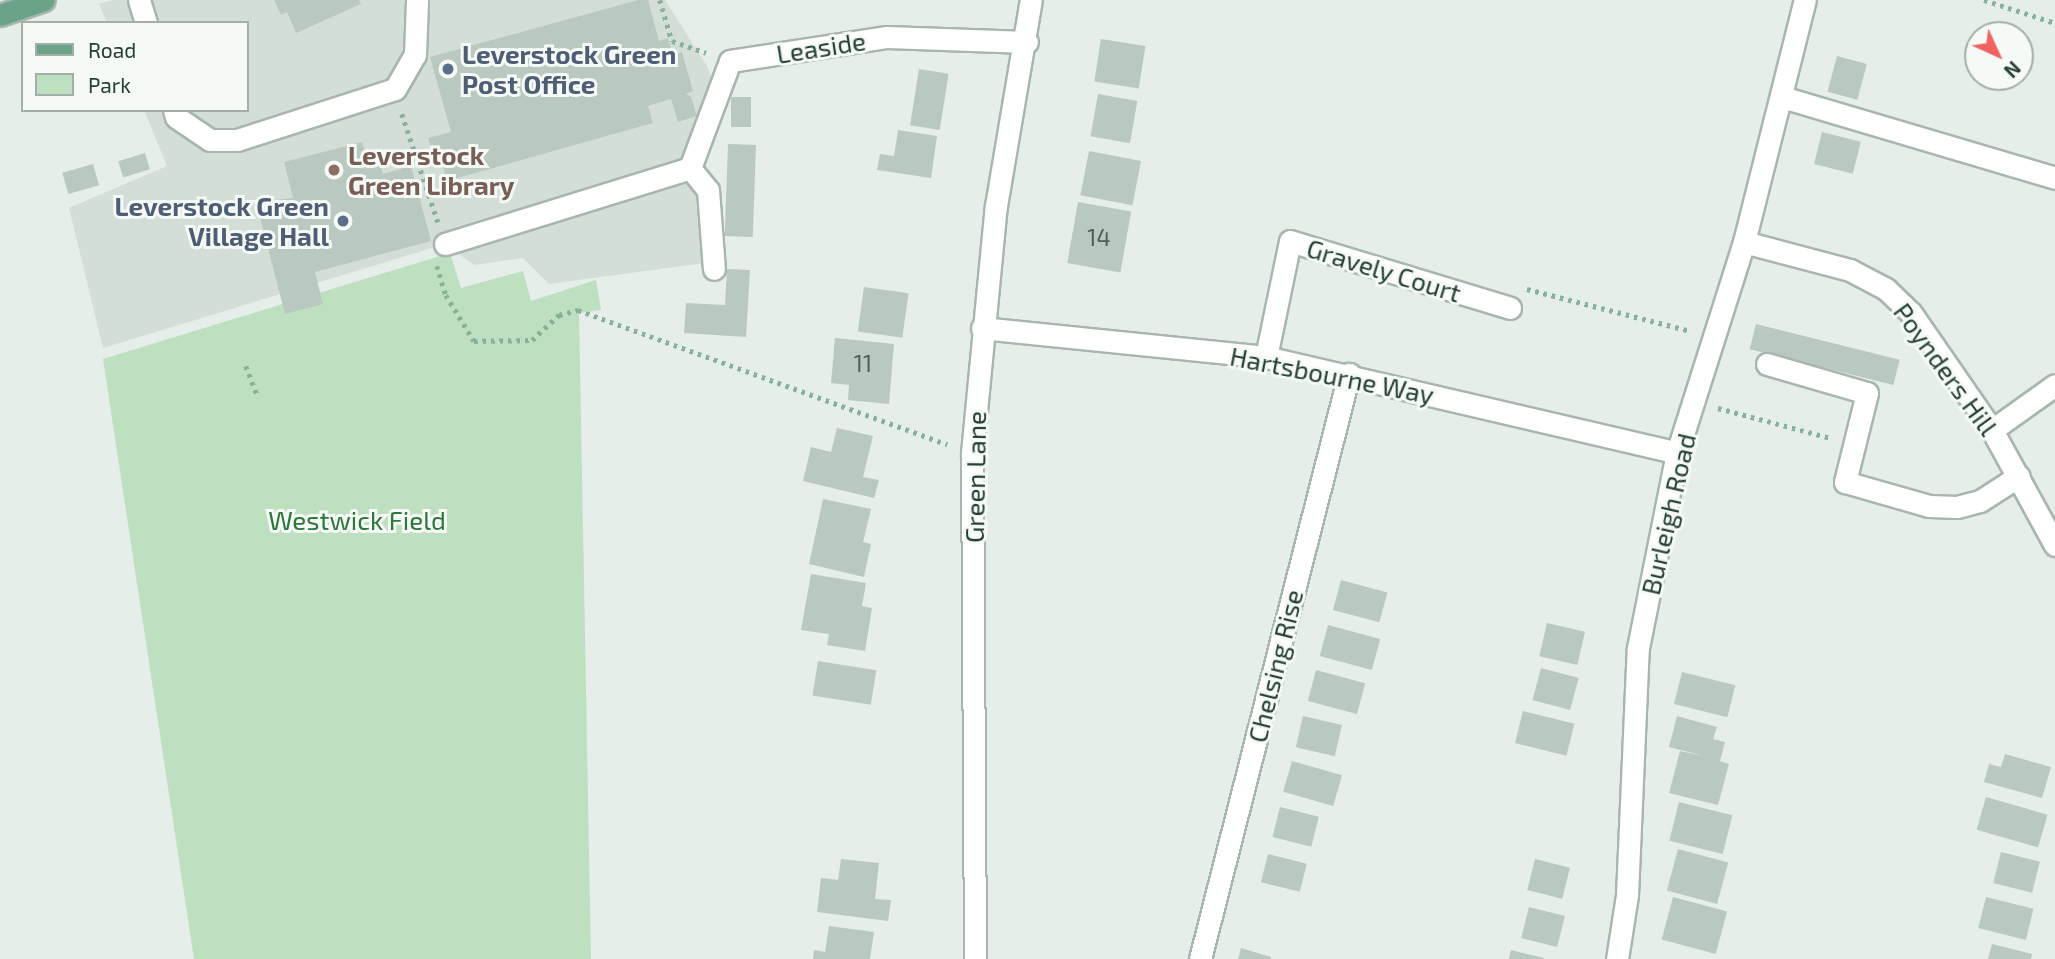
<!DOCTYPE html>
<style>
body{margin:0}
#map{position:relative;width:2055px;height:959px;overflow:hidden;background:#e5eee8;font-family:"Exo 2",sans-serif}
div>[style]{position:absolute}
.built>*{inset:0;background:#d3ded6}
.green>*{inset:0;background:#bedfc0}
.building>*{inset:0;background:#bac9c0;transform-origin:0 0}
.path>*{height:4.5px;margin-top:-2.25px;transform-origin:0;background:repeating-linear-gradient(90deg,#86b19a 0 3.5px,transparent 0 8.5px)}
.roads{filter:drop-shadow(2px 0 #a7b6ae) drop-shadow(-2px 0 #a7b6ae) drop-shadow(0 2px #a7b6ae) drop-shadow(0 -2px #a7b6ae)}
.minor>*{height:21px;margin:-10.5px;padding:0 10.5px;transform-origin:10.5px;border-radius:10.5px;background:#fff}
.major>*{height:21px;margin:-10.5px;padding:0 10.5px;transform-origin:10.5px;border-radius:10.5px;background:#6aa388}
.dots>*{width:19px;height:19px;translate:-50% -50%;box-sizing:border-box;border:4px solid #f6faf7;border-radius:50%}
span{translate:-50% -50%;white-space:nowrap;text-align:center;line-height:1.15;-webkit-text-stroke:6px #f6faf7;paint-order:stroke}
.number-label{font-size:23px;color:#4a6256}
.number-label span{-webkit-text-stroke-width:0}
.street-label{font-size:26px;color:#244032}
.service-label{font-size:26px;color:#4e5e75;font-weight:700}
.left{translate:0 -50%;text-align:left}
.right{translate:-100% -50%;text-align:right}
.education-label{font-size:26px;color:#785e54;font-weight:700}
.park-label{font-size:26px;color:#2e773a}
.legend{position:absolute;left:21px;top:21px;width:228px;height:91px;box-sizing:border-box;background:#f6faf7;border:2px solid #a2b0a8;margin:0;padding:9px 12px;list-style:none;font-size:21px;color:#244032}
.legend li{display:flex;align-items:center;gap:14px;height:35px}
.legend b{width:35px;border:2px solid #a2b0a8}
.north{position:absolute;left:1964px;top:21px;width:70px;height:70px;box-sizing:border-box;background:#f6faf7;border:2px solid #a2b0a8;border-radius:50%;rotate:135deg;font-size:19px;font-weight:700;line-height:28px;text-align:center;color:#244032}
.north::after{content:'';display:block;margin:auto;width:24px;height:32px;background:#f16360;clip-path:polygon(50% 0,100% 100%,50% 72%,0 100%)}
</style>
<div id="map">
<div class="built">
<div style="clip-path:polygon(113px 0,665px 0,707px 66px,725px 111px,695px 187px,712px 262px,549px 284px,523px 258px,474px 265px,445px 244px,103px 348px,69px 208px,167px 166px,144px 110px,247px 110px,247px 23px,107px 23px,99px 4px)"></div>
</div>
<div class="green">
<div style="clip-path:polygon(450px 253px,461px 288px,523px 271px,531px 301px,596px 280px,601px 310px,579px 313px,591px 959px,194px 959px,103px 359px)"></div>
</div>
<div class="building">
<div style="clip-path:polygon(274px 0,359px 0,361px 4px,296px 33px,287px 12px,281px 15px)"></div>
<div style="clip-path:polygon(638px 0,648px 0,659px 41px,668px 38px,673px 55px,682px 52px,693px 91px,686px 94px,691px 97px,697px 116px,678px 122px,671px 99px,648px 106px,653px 123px,447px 181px,441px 159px,434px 161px,428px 138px,451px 132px,430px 57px)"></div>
<div style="left:1101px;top:39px;width:45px;height:43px;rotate:9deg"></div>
<div style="left:1837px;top:56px;width:31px;height:37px;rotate:15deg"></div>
<div style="left:919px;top:69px;width:30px;height:57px;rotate:9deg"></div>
<div style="left:1098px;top:94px;width:40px;height:43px;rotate:10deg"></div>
<div style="left:731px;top:97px;width:20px;height:30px"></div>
<div style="clip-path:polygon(898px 130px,937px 136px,931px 178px,877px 170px,880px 154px,894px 156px)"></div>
<div style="left:1822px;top:132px;width:40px;height:33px;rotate:14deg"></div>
<div style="clip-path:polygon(362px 142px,369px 166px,380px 163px,383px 174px,411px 166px,431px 241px,315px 272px,323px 304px,285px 314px,256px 202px,293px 198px,284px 162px)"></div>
<div style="left:728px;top:144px;width:28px;height:92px;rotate:2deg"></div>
<div style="left:1089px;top:151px;width:53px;height:45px;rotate:11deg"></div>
<div style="left:145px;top:153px;width:17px;height:28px;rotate:73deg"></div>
<div style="left:93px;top:164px;width:22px;height:32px;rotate:74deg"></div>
<div style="left:1078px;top:202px;width:54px;height:62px;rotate:10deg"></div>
<div style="clip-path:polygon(727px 269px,750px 270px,746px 337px,684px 333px,686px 303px,725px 305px)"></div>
<div style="left:864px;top:287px;width:45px;height:45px;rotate:8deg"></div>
<div style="left:1756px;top:324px;width:148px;height:26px;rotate:14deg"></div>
<div style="clip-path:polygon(835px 338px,894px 344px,889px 404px,848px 400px,849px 385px,831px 383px)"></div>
<div style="clip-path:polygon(837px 428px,873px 436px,863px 477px,879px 480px,874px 498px,803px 481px,811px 447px,831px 452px)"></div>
<div style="clip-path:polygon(823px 499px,871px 509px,863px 542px,871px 544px,864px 577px,809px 564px)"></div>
<div style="clip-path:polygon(811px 574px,866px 583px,862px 606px,872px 608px,865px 651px,827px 645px,829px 634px,801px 630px)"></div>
<div style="left:1341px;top:580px;width:48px;height:31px;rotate:15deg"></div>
<div style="left:1547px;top:623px;width:39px;height:34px;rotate:13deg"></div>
<div style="left:1328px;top:625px;width:54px;height:32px;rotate:15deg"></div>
<div style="left:818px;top:661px;width:59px;height:35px;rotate:9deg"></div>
<div style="left:1541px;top:668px;width:39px;height:33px;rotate:15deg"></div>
<div style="left:1316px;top:670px;width:51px;height:32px;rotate:15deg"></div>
<div style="left:1682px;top:672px;width:55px;height:33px;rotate:14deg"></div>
<div style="left:1523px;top:711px;width:53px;height:33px;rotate:14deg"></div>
<div style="left:1303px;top:716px;width:40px;height:32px;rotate:13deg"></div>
<div style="clip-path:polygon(1677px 716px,1717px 727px,1713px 739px,1725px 742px,1720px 761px,1729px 764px,1718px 805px,1669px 793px,1680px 751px,1704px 756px,1669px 747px)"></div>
<div style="clip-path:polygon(2005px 754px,2051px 767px,2042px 798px,1984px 782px,1989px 764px,2001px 767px)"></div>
<div style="left:1292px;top:761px;width:52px;height:32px;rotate:16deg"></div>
<div style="left:1986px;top:797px;width:64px;height:34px;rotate:16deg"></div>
<div style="left:1679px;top:802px;width:55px;height:40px;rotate:14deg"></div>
<div style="left:1280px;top:807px;width:40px;height:31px;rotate:14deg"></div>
<div style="left:1678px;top:849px;width:52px;height:43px;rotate:15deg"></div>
<div style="left:2001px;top:852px;width:40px;height:32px;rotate:14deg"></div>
<div style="left:1268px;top:854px;width:40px;height:29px;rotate:14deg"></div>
<div style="clip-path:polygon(841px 859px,879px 863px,875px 899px,891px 900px,888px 921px,817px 912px,821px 878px,838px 880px)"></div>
<div style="left:1535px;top:859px;width:36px;height:32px;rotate:14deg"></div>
<div style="left:1673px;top:897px;width:56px;height:44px;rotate:15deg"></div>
<div style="left:1986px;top:897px;width:49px;height:32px;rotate:14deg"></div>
<div style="left:1529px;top:907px;width:37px;height:32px;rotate:14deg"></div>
<div style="clip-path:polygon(829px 926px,874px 932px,870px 959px,813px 959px,814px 950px,825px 952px)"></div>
<div style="clip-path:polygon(1992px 944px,2032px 954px,2031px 959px,1988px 959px)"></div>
<div style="clip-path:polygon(1241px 948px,1271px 957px,1271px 959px,1238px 959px)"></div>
<div style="clip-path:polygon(1511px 950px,1544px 958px,1543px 959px,1509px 959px)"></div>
</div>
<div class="path">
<div style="left:660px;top:0;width:43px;rotate:73.7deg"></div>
<div style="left:672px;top:41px;width:36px;rotate:19deg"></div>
<div style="left:1984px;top:0;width:75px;rotate:17.9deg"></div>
<div style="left:402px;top:114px;width:114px;rotate:71.6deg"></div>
<div style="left:437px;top:266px;width:30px;rotate:73deg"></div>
<div style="left:446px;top:295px;width:54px;rotate:58.7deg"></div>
<div style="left:474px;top:341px;width:58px;rotate:-1deg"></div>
<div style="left:532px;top:340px;width:37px;rotate:-43deg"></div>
<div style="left:559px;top:315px;width:20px;rotate:-15deg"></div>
<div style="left:578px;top:310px;width:393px;rotate:20deg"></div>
<div style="left:1527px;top:289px;width:169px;rotate:14.4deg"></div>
<div style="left:246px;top:366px;width:33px;rotate:69deg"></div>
<div style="left:1718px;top:408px;width:117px;rotate:14.9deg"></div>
</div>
<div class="roads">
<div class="minor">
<div style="left:139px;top:0;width:24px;rotate:73deg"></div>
<div style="left:1782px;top:97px;width:285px;rotate:16.5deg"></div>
<div style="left:174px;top:110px;width:7px;rotate:74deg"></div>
<div style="left:176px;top:117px;width:41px;rotate:34.1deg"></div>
<div style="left:210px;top:140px;width:27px"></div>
<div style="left:237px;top:140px;width:166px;rotate:-17.9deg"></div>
<div style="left:395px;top:89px;width:39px;rotate:-60deg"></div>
<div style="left:415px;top:55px;width:55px;rotate:-87.9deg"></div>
<div style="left:690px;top:168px;width:114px;rotate:-69.5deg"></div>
<div style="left:730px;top:61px;width:159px;rotate:-8.7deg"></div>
<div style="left:887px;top:37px;width:140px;rotate:2deg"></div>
<div style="left:690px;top:168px;width:28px;rotate:51deg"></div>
<div style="left:708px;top:190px;width:79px;rotate:85.7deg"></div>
<div style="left:1744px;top:242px;width:110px;rotate:14.8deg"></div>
<div style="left:1850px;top:270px;width:41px;rotate:27.8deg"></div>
<div style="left:1886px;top:289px;width:35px;rotate:44deg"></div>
<div style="left:1911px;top:313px;width:142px;rotate:55.3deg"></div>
<div style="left:1992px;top:430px;width:131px;rotate:61.3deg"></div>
<div style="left:445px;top:244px;width:257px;rotate:-17.2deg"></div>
<div style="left:982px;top:328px;width:285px;rotate:5.8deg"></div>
<div style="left:1266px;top:357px;width:422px;rotate:13.1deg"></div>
<div style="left:1266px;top:357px;width:118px;rotate:-78.3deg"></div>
<div style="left:1290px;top:241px;width:230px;rotate:16.9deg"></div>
<div style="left:1767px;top:364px;width:104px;rotate:16.2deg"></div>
<div style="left:1867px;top:393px;width:92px;rotate:103.9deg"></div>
<div style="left:1845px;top:482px;width:87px;rotate:15.9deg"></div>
<div style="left:1929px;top:506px;width:28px;rotate:2deg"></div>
<div style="left:1957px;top:507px;width:24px;rotate:-15deg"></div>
<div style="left:1980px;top:501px;width:46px;rotate:-32.7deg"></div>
<div style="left:1992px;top:430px;width:77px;rotate:-35.5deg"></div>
<div style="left:975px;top:959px;width:506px;rotate:-90.34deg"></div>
<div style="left:972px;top:453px;width:248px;rotate:-84.5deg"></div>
<div style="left:996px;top:206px;width:209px;rotate:-80.4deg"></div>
<div style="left:1200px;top:959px;width:604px;rotate:-75.71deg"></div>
<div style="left:1617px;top:959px;width:65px;rotate:-81.1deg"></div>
<div style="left:1627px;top:895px;width:247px;rotate:-87.5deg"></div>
<div style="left:1638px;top:648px;width:199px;rotate:-78.7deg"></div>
<div style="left:1677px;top:453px;width:221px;rotate:-72.4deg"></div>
<div style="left:1744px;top:242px;width:250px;rotate:-75.9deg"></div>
</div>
<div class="major">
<div style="left:0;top:15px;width:46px;rotate:-18.8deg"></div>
</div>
</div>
<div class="dots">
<div style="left:448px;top:69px;background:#5c6f8a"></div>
<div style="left:334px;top:170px;background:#8d6e63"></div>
<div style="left:343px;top:221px;background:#5c6f8a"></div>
</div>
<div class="number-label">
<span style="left:1099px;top:237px">14</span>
<span style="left:863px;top:363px">11</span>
</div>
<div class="street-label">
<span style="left:821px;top:47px;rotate:-9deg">Leaside</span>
<span style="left:1384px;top:270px;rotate:17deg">Gravely Court</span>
<span style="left:1946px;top:369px;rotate:54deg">Poynders Hill</span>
<span style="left:1332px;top:375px;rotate:11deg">Hartsbourne Way</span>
<span style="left:975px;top:477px;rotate:-89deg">Green Lane</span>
<span style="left:1668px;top:514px;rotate:-77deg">Burleigh Road</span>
<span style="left:1275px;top:666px;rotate:-76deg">Chelsing Rise</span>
</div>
<div class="service-label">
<span class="left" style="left:462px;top:69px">Leverstock Green<br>Post Office</span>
<span class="right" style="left:329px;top:221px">Leverstock Green<br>Village Hall</span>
</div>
<div class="education-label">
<span class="left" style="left:348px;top:170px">Leverstock<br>Green Library</span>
</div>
<div class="park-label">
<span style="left:357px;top:520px">Westwick Field</span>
</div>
<ul class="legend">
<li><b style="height:9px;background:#6aa388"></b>Road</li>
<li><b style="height:19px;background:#bedfc0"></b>Park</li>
</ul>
<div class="north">N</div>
</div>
